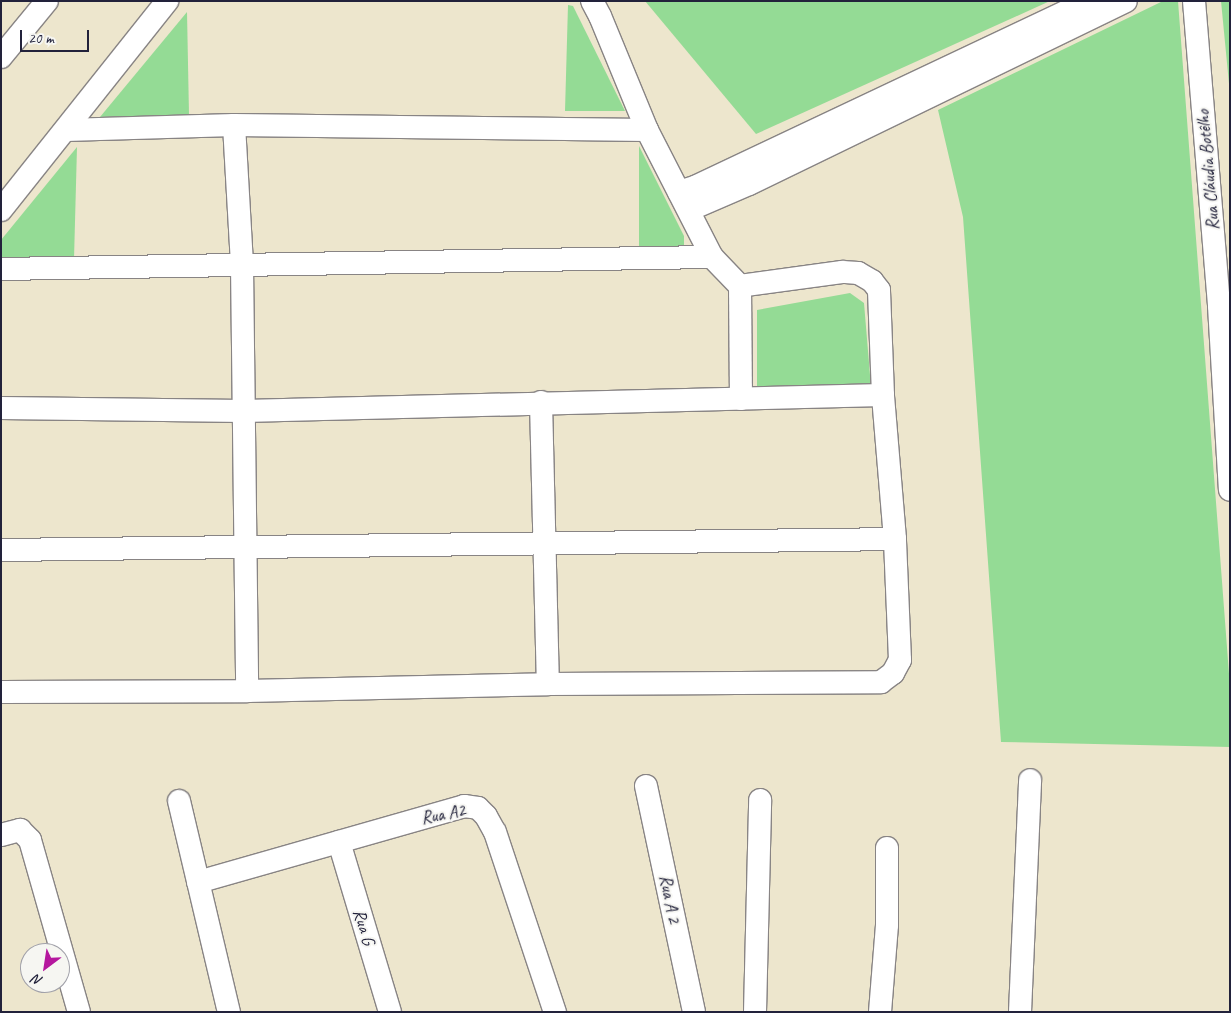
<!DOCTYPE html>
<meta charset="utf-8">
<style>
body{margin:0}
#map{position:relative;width:1231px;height:1013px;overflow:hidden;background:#ede6cd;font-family:Caveat,sans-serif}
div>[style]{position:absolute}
.green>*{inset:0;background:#94db95}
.roads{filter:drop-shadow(1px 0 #888484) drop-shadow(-1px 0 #888484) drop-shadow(0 1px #888484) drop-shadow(0 -1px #888484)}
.minor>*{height:22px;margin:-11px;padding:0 11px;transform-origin:11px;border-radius:11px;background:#fff}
span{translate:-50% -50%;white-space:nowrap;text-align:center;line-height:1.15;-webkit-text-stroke:4px #f6f6f2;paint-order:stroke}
.street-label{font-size:18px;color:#22223b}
.frame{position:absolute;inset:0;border:2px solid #22223b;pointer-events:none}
.north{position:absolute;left:20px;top:943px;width:50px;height:50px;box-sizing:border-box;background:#f6f6f2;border:1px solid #a1a1a9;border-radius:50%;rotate:211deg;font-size:14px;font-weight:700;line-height:20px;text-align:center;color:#22223b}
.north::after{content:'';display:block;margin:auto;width:18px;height:22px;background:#b5179e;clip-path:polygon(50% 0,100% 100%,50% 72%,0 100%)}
.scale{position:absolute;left:20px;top:30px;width:69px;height:22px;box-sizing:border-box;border:2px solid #22223b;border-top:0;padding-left:6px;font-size:15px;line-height:18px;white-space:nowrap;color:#22223b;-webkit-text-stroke:4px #f6f6f2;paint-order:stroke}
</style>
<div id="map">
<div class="green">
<div style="clip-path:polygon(645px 1px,1050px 1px,756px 134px)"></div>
<div style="clip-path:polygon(1163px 1px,1178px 1px,1230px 687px,1230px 747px,1001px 742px,963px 217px,938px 110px)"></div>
<div style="clip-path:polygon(1221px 1px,1230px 1px,1230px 94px)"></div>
<div style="clip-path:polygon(568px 5px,573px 6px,625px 111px,565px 111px)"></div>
<div style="clip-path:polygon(187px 12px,189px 115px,100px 117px)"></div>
<div style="clip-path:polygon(639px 146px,684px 236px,684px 246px,679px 253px,639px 253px)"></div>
<div style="clip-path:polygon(77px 147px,74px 259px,1px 260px,1px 240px)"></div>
<div style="clip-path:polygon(850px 293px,864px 303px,871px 387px,757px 389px,757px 310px)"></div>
</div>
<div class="roads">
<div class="minor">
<div style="left:592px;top:1px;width:17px;rotate:62deg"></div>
<div style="left:600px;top:16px;width:123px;rotate:67.6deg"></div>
<div style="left:647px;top:130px;width:143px;rotate:62.9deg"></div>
<div style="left:712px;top:257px;width:40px;rotate:46deg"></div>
<div style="left:740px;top:286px;width:113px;rotate:89.5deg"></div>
<div style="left:1194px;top:1px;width:306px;rotate:85.3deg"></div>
<div style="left:1219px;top:306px;width:184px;rotate:86.6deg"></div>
<div style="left:1px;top:57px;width:72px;rotate:-50.6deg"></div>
<div style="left:234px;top:125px;width:140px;rotate:86.7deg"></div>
<div style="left:242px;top:265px;width:426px;rotate:89.3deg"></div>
<div style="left:66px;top:130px;width:168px;rotate:-1.7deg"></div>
<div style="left:234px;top:125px;width:413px;rotate:0.7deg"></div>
<div style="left:679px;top:192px;width:19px;rotate:-18deg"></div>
<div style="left:697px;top:186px;width:433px;rotate:-25.3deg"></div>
<div style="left:1px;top:210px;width:267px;rotate:-51.5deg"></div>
<div style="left:689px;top:210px;width:65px;rotate:-23.4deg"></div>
<div style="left:749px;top:184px;width:419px;rotate:-25.9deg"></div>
<div style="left:1px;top:269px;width:711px;rotate:-0.97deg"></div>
<div style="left:541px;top:402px;width:282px;rotate:88.6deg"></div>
<div style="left:1px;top:408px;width:243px;rotate:0.7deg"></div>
<div style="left:244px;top:411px;width:639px;rotate:-1.43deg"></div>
<div style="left:1px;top:550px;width:894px;rotate:-0.7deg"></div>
<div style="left:1px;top:692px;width:246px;rotate:-0.2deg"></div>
<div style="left:247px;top:691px;width:301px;rotate:-1.3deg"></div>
<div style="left:548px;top:684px;width:333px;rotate:-0.3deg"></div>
<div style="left:881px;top:682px;width:15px;rotate:-37deg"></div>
<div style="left:893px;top:673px;width:15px;rotate:-62deg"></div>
<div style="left:900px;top:660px;width:121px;rotate:-92.4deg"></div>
<div style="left:895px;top:539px;width:144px;rotate:-94.8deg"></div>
<div style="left:883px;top:395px;width:105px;rotate:-92.2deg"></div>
<div style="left:879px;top:290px;width:11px;rotate:-128deg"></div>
<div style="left:872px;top:281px;width:16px;rotate:-150deg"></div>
<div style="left:858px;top:273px;width:16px;rotate:-176deg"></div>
<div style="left:842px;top:272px;width:103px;rotate:172.2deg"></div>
<div style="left:646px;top:786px;width:231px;rotate:78deg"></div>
<div style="left:179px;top:801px;width:217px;rotate:76.7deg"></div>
<div style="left:1px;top:835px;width:20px;rotate:-15deg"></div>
<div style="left:20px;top:830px;width:14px;rotate:45deg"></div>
<div style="left:30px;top:840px;width:179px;rotate:74.1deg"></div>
<div style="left:339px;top:842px;width:177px;rotate:73.3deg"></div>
<div style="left:198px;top:882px;width:277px;rotate:-15.9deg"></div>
<div style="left:464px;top:806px;width:14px;rotate:8deg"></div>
<div style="left:478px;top:808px;width:11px;rotate:45deg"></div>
<div style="left:486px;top:816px;width:18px;rotate:61deg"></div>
<div style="left:495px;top:832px;width:190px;rotate:71.6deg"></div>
<div style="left:755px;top:1012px;width:212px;rotate:-88.6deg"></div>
<div style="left:880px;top:1012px;width:87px;rotate:-85.4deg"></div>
<div style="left:887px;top:925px;width:77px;rotate:-90deg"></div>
<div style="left:1020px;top:1012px;width:232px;rotate:-87.5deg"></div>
</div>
</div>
<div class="street-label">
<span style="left:1208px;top:170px;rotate:-95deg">Rua Cláudia Botêlho</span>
<span style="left:443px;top:814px;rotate:-12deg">Rua A2</span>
<span style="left:670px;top:899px;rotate:78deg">Rua A 2</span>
<span style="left:364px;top:927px;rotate:73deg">Rua G</span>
</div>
<div class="frame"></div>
<div class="north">N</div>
<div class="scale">20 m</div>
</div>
